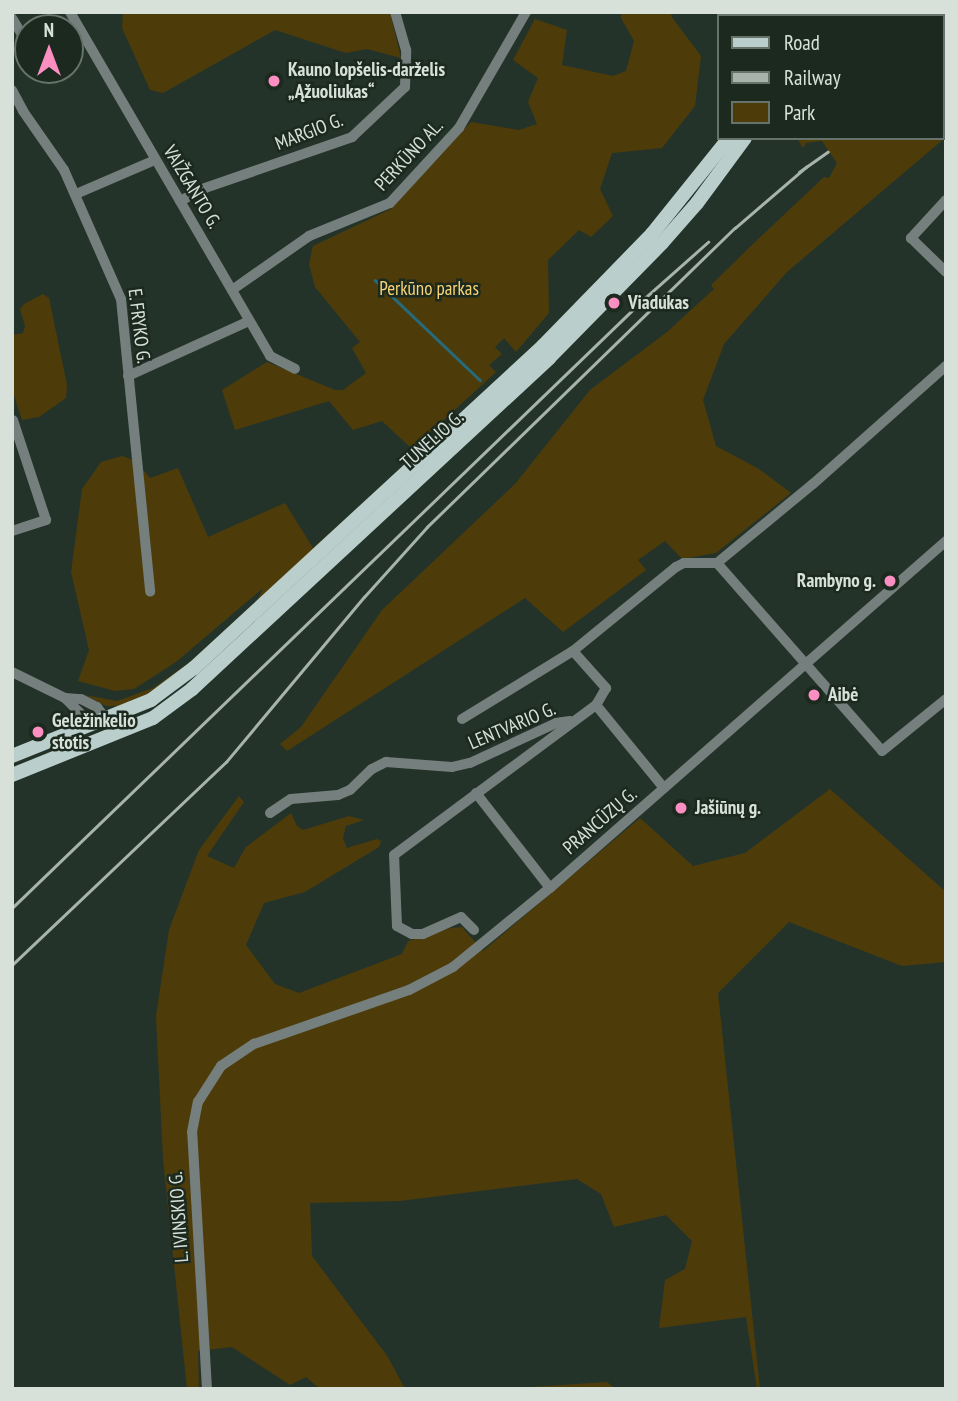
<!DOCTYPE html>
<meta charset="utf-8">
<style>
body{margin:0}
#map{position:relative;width:958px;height:1401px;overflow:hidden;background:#243329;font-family:"PT Sans Narrow",sans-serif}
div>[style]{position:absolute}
.green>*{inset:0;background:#4d3c0a}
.stream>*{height:2.5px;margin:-1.25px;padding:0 1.25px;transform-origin:1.25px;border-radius:1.25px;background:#266a7c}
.minor>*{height:10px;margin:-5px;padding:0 5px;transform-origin:5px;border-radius:5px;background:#757f7d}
.major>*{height:14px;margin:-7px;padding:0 7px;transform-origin:7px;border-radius:7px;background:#bacfcc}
.rail>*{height:2.5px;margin:-1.25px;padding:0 1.25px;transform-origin:1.25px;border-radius:1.25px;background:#a7b3ab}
.dots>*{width:19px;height:19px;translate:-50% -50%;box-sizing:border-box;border:4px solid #1b291f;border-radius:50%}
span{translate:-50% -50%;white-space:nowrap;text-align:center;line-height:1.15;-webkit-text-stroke:5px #1b291f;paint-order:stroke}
.poi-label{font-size:19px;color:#d7e1da;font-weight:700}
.left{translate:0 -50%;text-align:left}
.right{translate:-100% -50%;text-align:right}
.street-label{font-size:19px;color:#d7e1da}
.park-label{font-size:19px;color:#f9d476}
.frame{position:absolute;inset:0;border:14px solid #d7e1da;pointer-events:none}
.legend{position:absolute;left:717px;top:14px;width:228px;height:126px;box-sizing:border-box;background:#1b291f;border:2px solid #66736a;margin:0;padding:9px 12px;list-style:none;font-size:21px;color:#d7e1da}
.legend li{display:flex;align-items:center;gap:14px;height:35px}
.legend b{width:35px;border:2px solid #66736a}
.north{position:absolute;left:14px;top:14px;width:70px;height:70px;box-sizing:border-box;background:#1b291f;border:2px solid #66736a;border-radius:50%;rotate:0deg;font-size:19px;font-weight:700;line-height:28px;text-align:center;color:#d7e1da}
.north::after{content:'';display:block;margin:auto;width:24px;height:32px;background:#fc8fc1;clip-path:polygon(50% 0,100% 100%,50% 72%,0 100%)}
</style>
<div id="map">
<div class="green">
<div style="clip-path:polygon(123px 12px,390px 12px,401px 58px,367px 49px,346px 53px,275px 30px,163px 93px,150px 90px,122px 28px)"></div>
<div style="clip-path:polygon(621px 12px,673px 12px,671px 16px,701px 56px,695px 106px,662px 148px,612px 153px,600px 189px,613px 216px,591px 237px,579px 230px,548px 260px,549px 313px,516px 352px,504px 338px,495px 347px,502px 354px,489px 365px,496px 372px,412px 449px,382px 421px,353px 430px,329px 401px,235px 430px,222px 390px,267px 362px,335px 390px,343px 390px,366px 373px,352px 348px,360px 342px,315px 287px,309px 264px,313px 246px,391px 209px,471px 122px,519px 130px,537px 124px,528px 102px,538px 78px,513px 60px,535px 19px,567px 30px,562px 65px,613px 76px,626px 71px,634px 41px,621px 18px)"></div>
<div style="clip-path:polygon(841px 12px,946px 12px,946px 137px,787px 272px,724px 344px,703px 400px,716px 446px,759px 469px,791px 493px,716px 553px,682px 559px,665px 541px,638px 560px,646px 570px,563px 632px,525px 598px,287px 751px,280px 744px,301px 727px,382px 610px,515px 484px,590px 390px,667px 332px,714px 289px,711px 285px,754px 243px,824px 177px,829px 178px,837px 163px,822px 141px,806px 143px,803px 148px,797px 138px,942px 138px,942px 16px,839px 16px)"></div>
<div style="clip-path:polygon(43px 294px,49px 298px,67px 385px,66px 398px,39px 417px,22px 420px,12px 389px,12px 335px,23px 333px,25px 326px,20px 309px,24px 304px)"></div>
<div style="clip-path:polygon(122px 456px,136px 461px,150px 478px,178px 468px,208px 537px,285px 503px,313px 548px,392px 477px,205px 652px,153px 692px,119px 706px,106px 706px,85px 695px,117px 701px,153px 688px,190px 662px,257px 601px,263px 588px,176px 662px,134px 689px,115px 691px,78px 681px,89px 650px,71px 572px,82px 489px,101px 462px)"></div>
<div style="clip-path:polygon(830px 789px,946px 892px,946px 962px,902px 966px,789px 922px,718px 993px,760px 1389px,757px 1389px,746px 1317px,659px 1328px,665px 1280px,685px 1269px,692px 1241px,666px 1215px,614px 1227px,601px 1194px,577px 1179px,400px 1201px,310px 1203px,312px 1256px,388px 1357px,405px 1389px,320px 1389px,306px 1377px,290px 1385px,232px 1347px,198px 1351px,199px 1389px,187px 1389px,163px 1159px,156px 1016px,169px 930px,199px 850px,239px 796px,244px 802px,207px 856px,234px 868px,246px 847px,291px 813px,297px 826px,303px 830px,349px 816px,364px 820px,346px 826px,343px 838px,347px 848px,377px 839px,381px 841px,379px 847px,305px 892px,264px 903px,246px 945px,275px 984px,299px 993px,402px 954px,408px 941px,451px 928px,462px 927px,483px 951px,640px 818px,693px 866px,745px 853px)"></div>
<div style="clip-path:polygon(607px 1382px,616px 1389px,502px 1389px)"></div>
</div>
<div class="stream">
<div style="left:375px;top:280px;width:145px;rotate:43.6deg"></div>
</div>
<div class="minor">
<div style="left:70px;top:12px;width:398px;rotate:59.8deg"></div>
<div style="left:270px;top:356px;width:28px;rotate:27deg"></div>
<div style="left:12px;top:18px;width:31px;rotate:59deg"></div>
<div style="left:12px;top:90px;width:24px;rotate:62deg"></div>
<div style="left:23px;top:111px;width:72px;rotate:55.2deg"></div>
<div style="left:64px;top:170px;width:141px;rotate:66.2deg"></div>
<div style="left:121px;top:299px;width:294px;rotate:84.3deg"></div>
<div style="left:76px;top:194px;width:86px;rotate:-23.3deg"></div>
<div style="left:946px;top:200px;width:52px;rotate:132.6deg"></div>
<div style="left:911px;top:238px;width:49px;rotate:44.2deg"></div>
<div style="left:180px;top:201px;width:28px;rotate:-27deg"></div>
<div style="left:205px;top:188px;width:156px;rotate:-19.1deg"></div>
<div style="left:352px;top:137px;width:73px;rotate:-43.3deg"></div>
<div style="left:405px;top:87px;width:37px;rotate:-88deg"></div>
<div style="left:406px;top:50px;width:40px;rotate:-106deg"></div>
<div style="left:232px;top:290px;width:94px;rotate:-35deg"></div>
<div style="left:309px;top:236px;width:87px;rotate:-22.2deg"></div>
<div style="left:390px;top:203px;width:102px;rotate:-47.4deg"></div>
<div style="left:459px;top:128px;width:134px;rotate:-60deg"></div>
<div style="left:128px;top:376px;width:133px;rotate:-24.4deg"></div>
<div style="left:12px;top:531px;width:36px;rotate:-18deg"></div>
<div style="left:46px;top:520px;width:105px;rotate:-108.3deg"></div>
<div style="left:717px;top:563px;width:250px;rotate:48.7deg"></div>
<div style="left:882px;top:751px;width:82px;rotate:-39.1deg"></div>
<div style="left:717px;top:563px;width:124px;rotate:-39.5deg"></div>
<div style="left:813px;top:484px;width:178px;rotate:-41.6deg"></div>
<div style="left:573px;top:651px;width:50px;rotate:48.3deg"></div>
<div style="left:606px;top:688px;width:20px;rotate:120deg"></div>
<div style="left:596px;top:705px;width:107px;rotate:50.7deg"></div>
<div style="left:12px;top:672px;width:59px;rotate:26.1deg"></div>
<div style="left:65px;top:698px;width:16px;rotate:4deg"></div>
<div style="left:81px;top:699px;width:18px;rotate:27deg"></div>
<div style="left:97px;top:707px;width:14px;rotate:54deg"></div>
<div style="left:65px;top:698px;width:21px;rotate:45deg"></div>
<div style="left:80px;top:713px;width:14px;rotate:82deg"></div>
<div style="left:462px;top:719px;width:130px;rotate:-31.5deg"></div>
<div style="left:573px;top:651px;width:133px;rotate:-39.2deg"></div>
<div style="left:676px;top:567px;width:9px;rotate:-27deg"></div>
<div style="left:684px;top:563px;width:33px"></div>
<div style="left:476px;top:793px;width:120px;rotate:52.1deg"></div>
<div style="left:270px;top:813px;width:25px;rotate:-34deg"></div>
<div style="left:291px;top:799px;width:47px;rotate:-4.9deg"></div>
<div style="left:338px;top:795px;width:13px;rotate:-23deg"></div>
<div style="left:350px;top:790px;width:30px;rotate:-44deg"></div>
<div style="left:372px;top:769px;width:16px;rotate:-27deg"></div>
<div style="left:386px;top:762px;width:66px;rotate:4.3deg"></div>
<div style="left:452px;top:767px;width:18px;rotate:-13deg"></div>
<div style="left:470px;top:763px;width:95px;rotate:-24.9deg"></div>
<div style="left:556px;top:723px;width:14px;rotate:-8deg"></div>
<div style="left:474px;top:930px;width:18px;rotate:-135deg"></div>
<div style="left:461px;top:917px;width:42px;rotate:155.9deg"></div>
<div style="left:423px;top:934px;width:11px;rotate:180deg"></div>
<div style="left:412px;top:934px;width:17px;rotate:-152deg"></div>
<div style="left:397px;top:926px;width:71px;rotate:-92.4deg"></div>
<div style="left:394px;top:855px;width:252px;rotate:-36.6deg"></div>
<div style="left:207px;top:1389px;width:257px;rotate:-93.3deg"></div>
<div style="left:192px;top:1132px;width:31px;rotate:-79deg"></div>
<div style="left:198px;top:1102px;width:43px;rotate:-57.4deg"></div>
<div style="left:221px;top:1066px;width:40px;rotate:-34deg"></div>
<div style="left:254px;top:1044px;width:164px;rotate:-19.2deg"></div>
<div style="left:409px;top:990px;width:50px;rotate:-27.6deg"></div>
<div style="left:453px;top:967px;width:125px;rotate:-39.2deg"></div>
<div style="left:550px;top:888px;width:527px;rotate:-41.23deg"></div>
</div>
<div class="major">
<div style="left:806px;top:16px;width:4px;rotate:-63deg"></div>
<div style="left:822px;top:16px;width:4px;rotate:-63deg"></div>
<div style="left:12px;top:756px;width:150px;rotate:-21.9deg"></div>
<div style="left:151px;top:700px;width:54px;rotate:-36.7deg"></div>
<div style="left:194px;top:668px;width:475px;rotate:-42.7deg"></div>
<div style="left:543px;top:346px;width:156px;rotate:-45.8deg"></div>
<div style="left:652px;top:234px;width:123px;rotate:-51.3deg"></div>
<div style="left:12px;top:775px;width:152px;rotate:-22deg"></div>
<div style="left:153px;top:718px;width:49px;rotate:-36.6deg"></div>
<div style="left:192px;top:689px;width:487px;rotate:-42.8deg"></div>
<div style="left:549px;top:358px;width:161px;rotate:-45.5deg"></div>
<div style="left:662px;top:243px;width:53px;rotate:-48.8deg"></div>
<div style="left:697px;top:203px;width:81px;rotate:-53.6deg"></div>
</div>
<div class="rail">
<div style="left:799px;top:172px;width:35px;rotate:-35deg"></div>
<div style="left:12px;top:908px;width:880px;rotate:-43.94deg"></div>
<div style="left:646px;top:297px;width:83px;rotate:-41.6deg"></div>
<div style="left:12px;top:965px;width:295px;rotate:-43.5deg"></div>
<div style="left:226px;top:762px;width:215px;rotate:-50.1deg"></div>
<div style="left:364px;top:597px;width:94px;rotate:-48deg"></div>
<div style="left:427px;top:527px;width:429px;rotate:-44.2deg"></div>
<div style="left:735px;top:228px;width:94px;rotate:-40.7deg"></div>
</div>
<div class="dots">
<div style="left:274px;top:81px;background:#fc8fc1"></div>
<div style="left:614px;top:303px;background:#fc8fc1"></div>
<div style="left:890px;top:581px;background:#fc8fc1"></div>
<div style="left:814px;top:695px;background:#fc8fc1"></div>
<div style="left:38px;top:732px;background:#fc8fc1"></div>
<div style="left:681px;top:808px;background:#fc8fc1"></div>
</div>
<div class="poi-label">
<span class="left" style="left:288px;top:81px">Kauno lopšelis-darželis<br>„Ąžuoliukas“</span>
<span class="left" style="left:628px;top:303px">Viadukas</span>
<span class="right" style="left:876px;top:581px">Rambyno g.</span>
<span class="left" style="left:828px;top:695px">Aibė</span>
<span class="left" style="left:52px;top:732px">Geležinkelio<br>stotis</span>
<span class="left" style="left:695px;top:808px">Jašiūnų g.</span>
</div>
<div class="street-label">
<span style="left:309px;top:132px;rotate:-21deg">MARGIO G.</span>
<span style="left:409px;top:155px;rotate:-47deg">PERKŪNO AL.</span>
<span style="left:192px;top:187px;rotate:59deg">VAIŽGANTO G.</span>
<span style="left:139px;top:326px;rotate:83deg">E. FRYKO G.</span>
<span style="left:432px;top:440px;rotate:-42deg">TUNELIO G.</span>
<span style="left:512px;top:726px;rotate:-23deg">LENTVARIO G.</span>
<span style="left:600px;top:821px;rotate:-41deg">PRANCŪZŲ G.</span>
<span style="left:179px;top:1217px;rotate:-94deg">L. IVINSKIO G.</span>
</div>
<div class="park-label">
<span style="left:429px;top:289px">Perkūno parkas</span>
</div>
<div class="frame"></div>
<ul class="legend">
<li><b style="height:9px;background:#bacfcc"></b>Road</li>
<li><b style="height:9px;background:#a7b3ab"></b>Railway</li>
<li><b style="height:19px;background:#4d3c0a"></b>Park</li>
</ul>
<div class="north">N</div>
</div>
